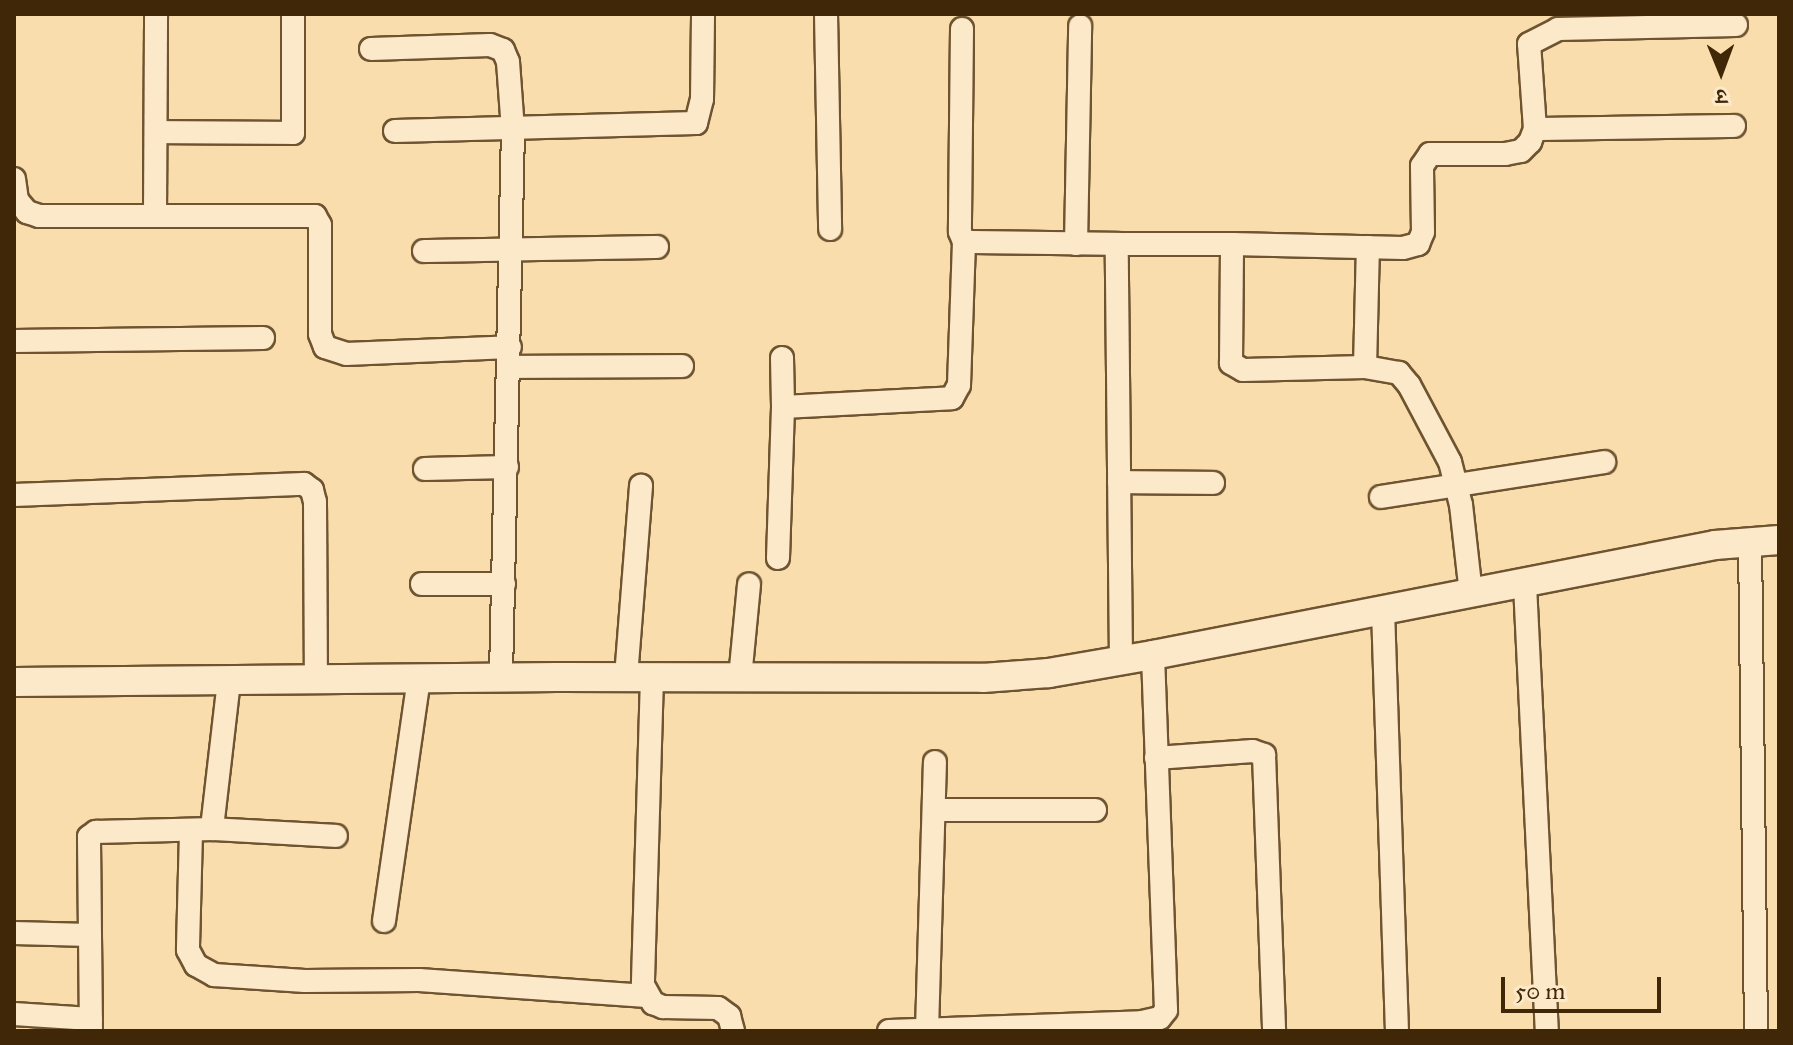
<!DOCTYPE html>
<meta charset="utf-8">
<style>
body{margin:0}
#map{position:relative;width:1793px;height:1045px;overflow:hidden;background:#faddad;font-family:"IM FELL Great Primer","Noto Serif Devanagari",serif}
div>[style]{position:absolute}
.roads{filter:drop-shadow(2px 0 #6e5430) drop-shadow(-2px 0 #6e5430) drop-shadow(0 2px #6e5430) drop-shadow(0 -2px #6e5430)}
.minor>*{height:22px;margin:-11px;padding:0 11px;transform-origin:11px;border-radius:11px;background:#fce9ca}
.tertiary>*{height:28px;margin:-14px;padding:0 14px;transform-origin:14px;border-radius:14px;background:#fce9ca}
span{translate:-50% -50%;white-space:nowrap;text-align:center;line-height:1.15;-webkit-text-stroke:6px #fce9ca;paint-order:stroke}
.frame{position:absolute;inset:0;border:16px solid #402707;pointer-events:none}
.north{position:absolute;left:1681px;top:32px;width:80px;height:80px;-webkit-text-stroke:6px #fce9ca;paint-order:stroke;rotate:179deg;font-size:22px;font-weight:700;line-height:32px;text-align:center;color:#402707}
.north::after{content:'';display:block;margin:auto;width:28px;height:36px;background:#402707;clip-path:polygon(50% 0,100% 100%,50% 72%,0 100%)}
.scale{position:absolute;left:1501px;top:977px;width:160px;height:36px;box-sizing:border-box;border:4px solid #402707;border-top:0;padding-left:10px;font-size:24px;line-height:28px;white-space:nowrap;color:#402707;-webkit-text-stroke:6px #fce9ca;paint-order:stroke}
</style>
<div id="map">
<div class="roads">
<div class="minor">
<div style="left:826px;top:14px;width:215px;rotate:88.9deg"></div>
<div style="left:962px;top:29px;width:203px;rotate:90.6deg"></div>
<div style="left:960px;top:232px;width:11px;rotate:68deg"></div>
<div style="left:964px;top:242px;width:153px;rotate:0.7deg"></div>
<div style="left:371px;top:49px;width:119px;rotate:-1.9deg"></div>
<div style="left:490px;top:45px;width:14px;rotate:21deg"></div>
<div style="left:503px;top:50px;width:13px;rotate:67deg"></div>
<div style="left:508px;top:62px;width:68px;rotate:85.8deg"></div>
<div style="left:513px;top:130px;width:547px;rotate:91.26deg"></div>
<div style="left:1535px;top:129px;width:199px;rotate:-0.9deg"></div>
<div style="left:395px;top:131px;width:301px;rotate:-1.5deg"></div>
<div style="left:696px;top:123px;width:25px;rotate:-76deg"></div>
<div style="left:702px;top:99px;width:85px;rotate:-89.3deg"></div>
<div style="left:156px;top:132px;width:137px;rotate:0.4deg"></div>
<div style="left:293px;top:133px;width:119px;rotate:-90deg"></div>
<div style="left:14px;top:179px;width:21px;rotate:82deg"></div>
<div style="left:17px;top:200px;width:16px;rotate:50deg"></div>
<div style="left:27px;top:212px;width:13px;rotate:18deg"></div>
<div style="left:39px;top:216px;width:276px"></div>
<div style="left:315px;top:216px;width:10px;rotate:61deg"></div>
<div style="left:320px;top:225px;width:109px;rotate:90deg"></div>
<div style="left:320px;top:334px;width:14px;rotate:69deg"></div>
<div style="left:325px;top:347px;width:22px;rotate:18deg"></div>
<div style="left:346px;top:354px;width:164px;rotate:-2.4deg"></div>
<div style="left:155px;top:215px;width:201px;rotate:-89.7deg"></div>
<div style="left:1076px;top:244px;width:218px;rotate:-88.9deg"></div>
<div style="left:424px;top:251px;width:233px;rotate:-1deg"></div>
<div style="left:14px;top:341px;width:249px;rotate:-0.7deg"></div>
<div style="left:782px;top:358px;width:49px;rotate:88.8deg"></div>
<div style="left:509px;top:367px;width:173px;rotate:-0.3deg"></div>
<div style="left:1365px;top:367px;width:120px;rotate:-88.6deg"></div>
<div style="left:425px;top:469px;width:82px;rotate:-1.4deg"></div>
<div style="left:1119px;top:482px;width:94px;rotate:0.6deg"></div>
<div style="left:14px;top:495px;width:290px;rotate:-2.2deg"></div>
<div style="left:304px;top:484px;width:10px;rotate:37deg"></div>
<div style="left:312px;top:490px;width:12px;rotate:76deg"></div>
<div style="left:315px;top:502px;width:178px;rotate:89.7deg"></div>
<div style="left:1381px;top:497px;width:226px;rotate:-8.9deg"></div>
<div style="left:1750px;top:540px;width:491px;rotate:89.3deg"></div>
<div style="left:778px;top:558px;width:151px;rotate:-88.1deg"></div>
<div style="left:783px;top:407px;width:169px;rotate:-3deg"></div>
<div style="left:952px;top:398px;width:15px;rotate:-62deg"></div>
<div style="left:959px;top:385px;width:143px;rotate:-88deg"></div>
<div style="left:422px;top:584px;width:82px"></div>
<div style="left:1525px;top:585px;width:447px;rotate:87.2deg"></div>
<div style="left:1471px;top:594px;width:90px;rotate:-96.4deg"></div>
<div style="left:1461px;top:505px;width:44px;rotate:-104.3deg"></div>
<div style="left:1450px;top:462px;width:87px;rotate:-118deg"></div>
<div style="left:1409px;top:385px;width:16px;rotate:-130deg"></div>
<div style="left:1399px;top:373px;width:35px;rotate:-170deg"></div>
<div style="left:1365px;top:367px;width:122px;rotate:178.6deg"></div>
<div style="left:1243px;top:370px;width:14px;rotate:-150deg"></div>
<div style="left:1231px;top:363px;width:119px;rotate:-89.5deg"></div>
<div style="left:1232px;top:244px;width:171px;rotate:1.3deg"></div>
<div style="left:1403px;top:248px;width:16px;rotate:-15deg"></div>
<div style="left:1418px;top:244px;width:13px;rotate:-67deg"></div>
<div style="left:1423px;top:232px;width:66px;rotate:-90.9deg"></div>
<div style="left:1422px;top:166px;width:14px;rotate:-56deg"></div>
<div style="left:1430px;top:154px;width:75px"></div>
<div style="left:1505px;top:154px;width:16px;rotate:-11deg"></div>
<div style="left:1521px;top:151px;width:13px;rotate:-45deg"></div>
<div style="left:1530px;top:142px;width:14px;rotate:-69deg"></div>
<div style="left:1535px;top:129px;width:85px;rotate:-94deg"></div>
<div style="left:1529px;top:44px;width:33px;rotate:-27deg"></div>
<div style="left:1558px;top:29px;width:178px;rotate:-1.3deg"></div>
<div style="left:1383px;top:610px;width:421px;rotate:88.1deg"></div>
<div style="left:1121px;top:660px;width:416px;rotate:-90.6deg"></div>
<div style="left:1117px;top:244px;width:115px"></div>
<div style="left:626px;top:677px;width:192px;rotate:-85.5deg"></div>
<div style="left:652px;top:677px;width:308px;rotate:91.7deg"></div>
<div style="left:643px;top:985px;width:21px;rotate:61deg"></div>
<div style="left:653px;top:1003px;width:11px;rotate:22deg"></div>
<div style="left:663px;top:1007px;width:55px;rotate:1deg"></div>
<div style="left:718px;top:1008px;width:14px;rotate:36deg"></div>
<div style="left:729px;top:1016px;width:16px;rotate:75deg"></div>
<div style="left:740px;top:678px;width:94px;rotate:-84.5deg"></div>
<div style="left:229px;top:681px;width:149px;rotate:96.6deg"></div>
<div style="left:212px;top:829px;width:124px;rotate:3.2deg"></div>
<div style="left:1156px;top:758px;width:97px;rotate:-4.1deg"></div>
<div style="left:1253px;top:751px;width:12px;rotate:20deg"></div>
<div style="left:1264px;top:755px;width:276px;rotate:87.9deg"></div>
<div style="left:935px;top:810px;width:160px"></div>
<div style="left:191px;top:832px;width:118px;rotate:91.5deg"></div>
<div style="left:188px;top:950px;width:17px;rotate:62deg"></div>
<div style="left:196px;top:965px;width:21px;rotate:29deg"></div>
<div style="left:214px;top:975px;width:91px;rotate:3.8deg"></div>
<div style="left:305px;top:981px;width:114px;rotate:-0.5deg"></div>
<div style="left:419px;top:980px;width:228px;rotate:4deg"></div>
<div style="left:384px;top:921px;width:245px;rotate:-81.8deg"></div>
<div style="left:14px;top:933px;width:76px;rotate:1.5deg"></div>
<div style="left:14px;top:1014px;width:77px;rotate:3.7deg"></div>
<div style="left:927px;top:1030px;width:268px;rotate:-88.3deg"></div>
<div style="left:91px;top:1031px;width:194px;rotate:-90.6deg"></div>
<div style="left:89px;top:837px;width:9px;rotate:-36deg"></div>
<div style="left:96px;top:832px;width:116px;rotate:-1.5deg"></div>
<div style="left:889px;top:1031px;width:253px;rotate:-2deg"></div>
<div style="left:1142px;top:1022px;width:18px;rotate:-13deg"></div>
<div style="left:1160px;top:1018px;width:10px;rotate:-53deg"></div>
<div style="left:1166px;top:1010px;width:355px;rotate:-92.1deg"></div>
</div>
<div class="tertiary">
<div style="left:14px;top:682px;width:543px;rotate:-0.53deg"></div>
<div style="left:557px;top:677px;width:426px;rotate:0.1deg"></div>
<div style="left:983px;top:678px;width:66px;rotate:-4.3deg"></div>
<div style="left:1049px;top:673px;width:106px;rotate:-9.8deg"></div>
<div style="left:1153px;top:655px;width:573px;rotate:-11.07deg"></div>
<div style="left:1715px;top:545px;width:64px;rotate:-4.5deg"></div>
</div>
</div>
<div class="frame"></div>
<div class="north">उ</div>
<div class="scale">50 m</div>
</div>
